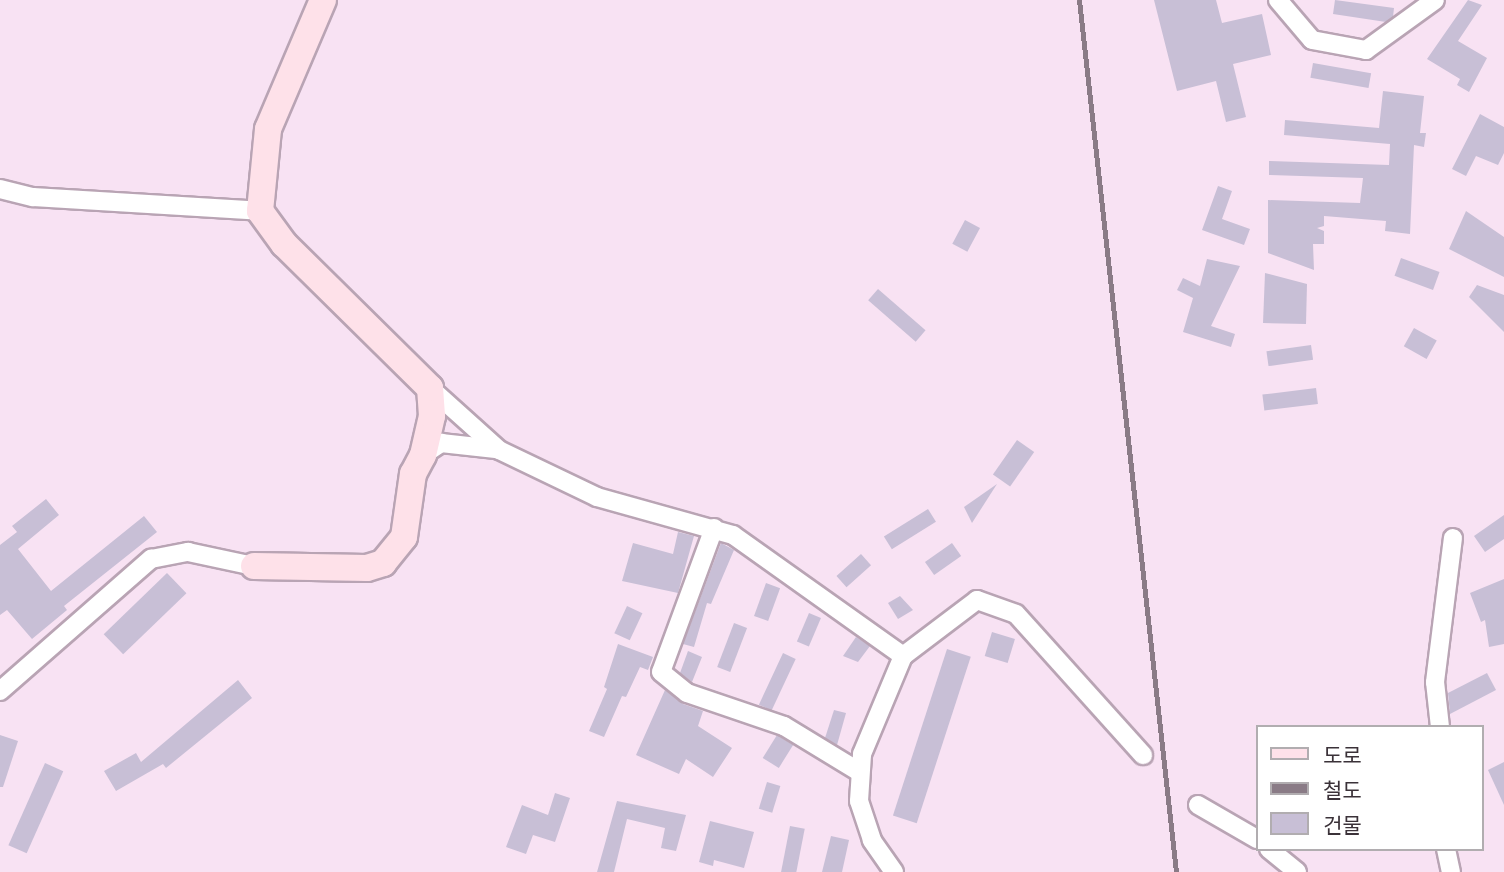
<!DOCTYPE html>
<meta charset="utf-8">
<style>
body{margin:0}
#map{position:relative;width:1504px;height:872px;overflow:hidden;background:#f8e2f3;font-family:Helvetica,"Noto Sans KR",sans-serif}
div>[style]{position:absolute}
.building>*{inset:0;background:#c8bfd6;transform-origin:0 0}
.roads{filter:drop-shadow(2px 0 #b9a4b4) drop-shadow(-2px 0 #b9a4b4) drop-shadow(0 2px #b9a4b4) drop-shadow(0 -2px #b9a4b4)}
.street>*{height:18px;margin:-9px;padding:0 9px;transform-origin:9px;border-radius:9px;background:#fff}
.secondary>*{height:26px;margin:-13px;padding:0 13px;transform-origin:13px;border-radius:13px;background:#fee1e9}
.rail>*{height:5px;margin:-2.5px;padding:0 2.5px;transform-origin:2.5px;border-radius:2.5px;background:#8a7b86}
span{translate:-50% -50%;white-space:nowrap;text-align:center;line-height:1.15;-webkit-text-stroke:5px #fff;paint-order:stroke}
.legend{position:absolute;left:1256px;top:725px;width:228px;height:126px;box-sizing:border-box;background:#fff;border:2px solid #b1adb0;margin:0;padding:9px 12px;list-style:none;font-size:21px;color:#3b3239}
.legend li{display:flex;align-items:center;gap:14px;height:35px}
.legend b{width:35px;border:2px solid #b1adb0}
</style>
<div id="map">
<div class="building">
<div style="clip-path:polygon(1154px 0,1216px 0,1222px 23px,1262px 14px,1271px 55px,1233px 64px,1246px 117px,1226px 122px,1216px 81px,1177px 91px)"></div>
<div style="clip-path:polygon(1335px 0,1394px 8px,1393px 17px,1386px 22px,1333px 14px)"></div>
<div style="clip-path:polygon(1468px 0,1482px 5px,1458px 41px,1487px 58px,1469px 92px,1457px 85px,1460px 79px,1427px 59px)"></div>
<div style="left:1313px;top:63px;width:59px;height:15px;rotate:10deg"></div>
<div style="clip-path:polygon(1383px 91px,1424px 96px,1420px 133px,1426px 133px,1424px 147px,1414px 145px,1410px 234px,1385px 231px,1386px 221px,1324px 216px,1324px 226px,1317px 228px,1324px 231px,1324px 244px,1313px 244px,1314px 270px,1268px 253px,1268px 200px,1360px 203px,1363px 178px,1269px 175px,1269px 161px,1389px 165px,1390px 144px,1284px 135px,1285px 120px,1379px 128px)"></div>
<div style="clip-path:polygon(1480px 114px,1504px 127px,1504px 153px,1498px 165px,1476px 156px,1466px 176px,1452px 169px)"></div>
<div style="clip-path:polygon(1218px 186px,1232px 191px,1222px 219px,1250px 229px,1244px 245px,1202px 230px)"></div>
<div style="clip-path:polygon(1466px 211px,1504px 237px,1504px 277px,1449px 249px)"></div>
<div style="left:965px;top:220px;width:17px;height:27px;rotate:28deg"></div>
<div style="left:1401px;top:258px;width:41px;height:19px;rotate:20deg"></div>
<div style="clip-path:polygon(1207px 259px,1240px 266px,1211px 326px,1235px 334px,1231px 347px,1183px 332px,1193px 298px,1177px 290px,1183px 278px,1200px 286px)"></div>
<div style="clip-path:polygon(1265px 273px,1307px 284px,1306px 324px,1263px 323px)"></div>
<div style="clip-path:polygon(1477px 285px,1504px 295px,1504px 332px,1469px 297px)"></div>
<div style="left:878px;top:289px;width:63px;height:15px;rotate:41deg"></div>
<div style="left:1414px;top:328px;width:26px;height:21px;rotate:29deg"></div>
<div style="left:1311px;top:345px;width:15px;height:45px;rotate:82deg"></div>
<div style="left:1316px;top:388px;width:16px;height:54px;rotate:83deg"></div>
<div style="left:1017px;top:440px;width:21px;height:42px;rotate:35deg"></div>
<div style="clip-path:polygon(997px 484px,972px 523px,964px 507px)"></div>
<div style="clip-path:polygon(46px 499px,59px 515px,18px 549px,51px 591px,144px 516px,157px 532px,64px 606px,67px 610px,32px 639px,7px 610px,0 615px,0 545px,17px 532px,12px 526px)"></div>
<div style="left:928px;top:509px;width:15px;height:52px;rotate:58deg"></div>
<div style="clip-path:polygon(1504px 515px,1504px 539px,1485px 552px,1474px 536px)"></div>
<div style="clip-path:polygon(678px 532px,694px 536px,678px 593px,622px 581px,633px 543px,673px 554px)"></div>
<div style="clip-path:polygon(721px 543px,734px 550px,711px 604px,707px 603px,694px 647px,683px 644px)"></div>
<div style="left:952px;top:543px;width:16px;height:33px;rotate:55deg"></div>
<div style="left:861px;top:554px;width:15px;height:33px;rotate:48deg"></div>
<div style="left:167px;top:573px;width:28px;height:88px;rotate:46deg"></div>
<div style="clip-path:polygon(1504px 579px,1504px 644px,1489px 647px,1485px 620px,1481px 622px,1470px 593px)"></div>
<div style="left:766px;top:583px;width:15px;height:35px;rotate:20deg"></div>
<div style="clip-path:polygon(900px 596px,913px 610px,898px 619px,888px 603px)"></div>
<div style="left:627px;top:606px;width:17px;height:30px;rotate:25deg"></div>
<div style="left:809px;top:613px;width:13px;height:31px;rotate:23deg"></div>
<div style="left:734px;top:623px;width:14px;height:47px;rotate:21deg"></div>
<div style="left:992px;top:632px;width:24px;height:25px;rotate:17deg"></div>
<div style="clip-path:polygon(856px 637px,870px 646px,858px 662px,843px 656px)"></div>
<div style="clip-path:polygon(618px 644px,653px 657px,648px 670px,640px 667px,626px 697px,622px 696px,604px 737px,589px 731px,607px 689px,604px 687px)"></div>
<div style="left:947px;top:649px;width:25px;height:175px;rotate:18deg"></div>
<div style="clip-path:polygon(688px 651px,702px 657px,692px 682px,680px 673px)"></div>
<div style="left:783px;top:653px;width:14px;height:57px;rotate:25deg"></div>
<div style="clip-path:polygon(1487px 673px,1496px 690px,1450px 714px,1448px 693px)"></div>
<div style="clip-path:polygon(238px 680px,252px 698px,166px 768px,163px 764px,116px 791px,104px 771px,136px 753px,141px 762px)"></div>
<div style="clip-path:polygon(665px 690px,683px 704px,703px 711px,698px 726px,732px 748px,713px 777px,686px 759px,679px 774px,636px 755px)"></div>
<div style="clip-path:polygon(834px 710px,846px 713px,837px 745px,825px 738px)"></div>
<div style="clip-path:polygon(0 735px,18px 741px,3px 787px,0 787px)"></div>
<div style="left:777px;top:735px;width:19px;height:27px;rotate:32deg"></div>
<div style="clip-path:polygon(1504px 762px,1504px 805px,1488px 770px)"></div>
<div style="left:45px;top:763px;width:20px;height:90px;rotate:24deg"></div>
<div style="left:767px;top:782px;width:14px;height:28px;rotate:17deg"></div>
<div style="clip-path:polygon(555px 793px,570px 798px,555px 842px,533px 835px,526px 854px,506px 847px,522px 805px,548px 815px)"></div>
<div style="clip-path:polygon(617px 801px,686px 815px,676px 851px,661px 848px,665px 828px,627px 819px,614px 872px,597px 872px)"></div>
<div style="clip-path:polygon(710px 821px,754px 832px,744px 868px,714px 860px,713px 866px,699px 862px)"></div>
<div style="left:790px;top:826px;width:15px;height:47px;rotate:11deg"></div>
<div style="clip-path:polygon(831px 836px,849px 840px,842px 872px,822px 872px)"></div>
</div>
<div class="roads">
<div class="street">
<div style="left:1278px;top:0;width:52px;rotate:49.6deg"></div>
<div style="left:1312px;top:40px;width:55px;rotate:10.5deg"></div>
<div style="left:1366px;top:50px;width:85px;rotate:-35.9deg"></div>
<div style="left:0;top:189px;width:34px;rotate:14deg"></div>
<div style="left:33px;top:197px;width:227px;rotate:3.5deg"></div>
<div style="left:430px;top:388px;width:93px;rotate:41.9deg"></div>
<div style="left:499px;top:450px;width:109px;rotate:25.6deg"></div>
<div style="left:597px;top:497px;width:141px;rotate:15.6deg"></div>
<div style="left:733px;top:535px;width:209px;rotate:35.4deg"></div>
<div style="left:423px;top:455px;width:22px;rotate:-34deg"></div>
<div style="left:441px;top:443px;width:55px;rotate:6.2deg"></div>
<div style="left:714px;top:528px;width:153px;rotate:110.2deg"></div>
<div style="left:661px;top:672px;width:33px;rotate:39deg"></div>
<div style="left:687px;top:693px;width:102px;rotate:18.8deg"></div>
<div style="left:784px;top:726px;width:87px;rotate:31.3deg"></div>
<div style="left:0;top:691px;width:201px;rotate:-41.2deg"></div>
<div style="left:151px;top:559px;width:38px;rotate:-11deg"></div>
<div style="left:188px;top:552px;width:67px;rotate:12deg"></div>
<div style="left:1440px;top:727px;width:45px;rotate:-96.3deg"></div>
<div style="left:1435px;top:682px;width:145px;rotate:-82.9deg"></div>
<div style="left:1198px;top:805px;width:68px;rotate:30deg"></div>
<div style="left:1269px;top:849px;width:36px;rotate:39deg"></div>
<div style="left:1446px;top:849px;width:24px;rotate:78deg"></div>
<div style="left:894px;top:872px;width:39px;rotate:-125deg"></div>
<div style="left:872px;top:840px;width:41px;rotate:-108.4deg"></div>
<div style="left:859px;top:801px;width:47px;rotate:-86.3deg"></div>
<div style="left:862px;top:754px;width:106px;rotate:-67.3deg"></div>
<div style="left:903px;top:656px;width:93px;rotate:-37.1deg"></div>
<div style="left:977px;top:600px;width:41px;rotate:19.7deg"></div>
<div style="left:1016px;top:614px;width:190px;rotate:48deg"></div>
</div>
<div class="secondary">
<div style="left:254px;top:566px;width:113px;rotate:1deg"></div>
<div style="left:367px;top:568px;width:17px;rotate:-17deg"></div>
<div style="left:383px;top:563px;width:33px;rotate:-51deg"></div>
<div style="left:404px;top:537px;width:64px;rotate:-81.9deg"></div>
<div style="left:413px;top:474px;width:21px;rotate:-62deg"></div>
<div style="left:423px;top:455px;width:40px;rotate:-77deg"></div>
<div style="left:432px;top:416px;width:28px;rotate:-94deg"></div>
<div style="left:430px;top:388px;width:205px;rotate:-135.4deg"></div>
<div style="left:284px;top:244px;width:41px;rotate:-126deg"></div>
<div style="left:260px;top:211px;width:82px;rotate:-84.4deg"></div>
<div style="left:268px;top:129px;width:140px;rotate:-66.9deg"></div>
</div>
</div>
<div class="rail">
<div style="left:1079px;top:0;width:877px;rotate:83.65deg"></div>
</div>
<ul class="legend">
<li><b style="height:9px;background:#fee1e9"></b>도로</li>
<li><b style="height:9px;background:#8a7b86"></b>철도</li>
<li><b style="height:19px;background:#c8bfd6"></b>건물</li>
</ul>
</div>
